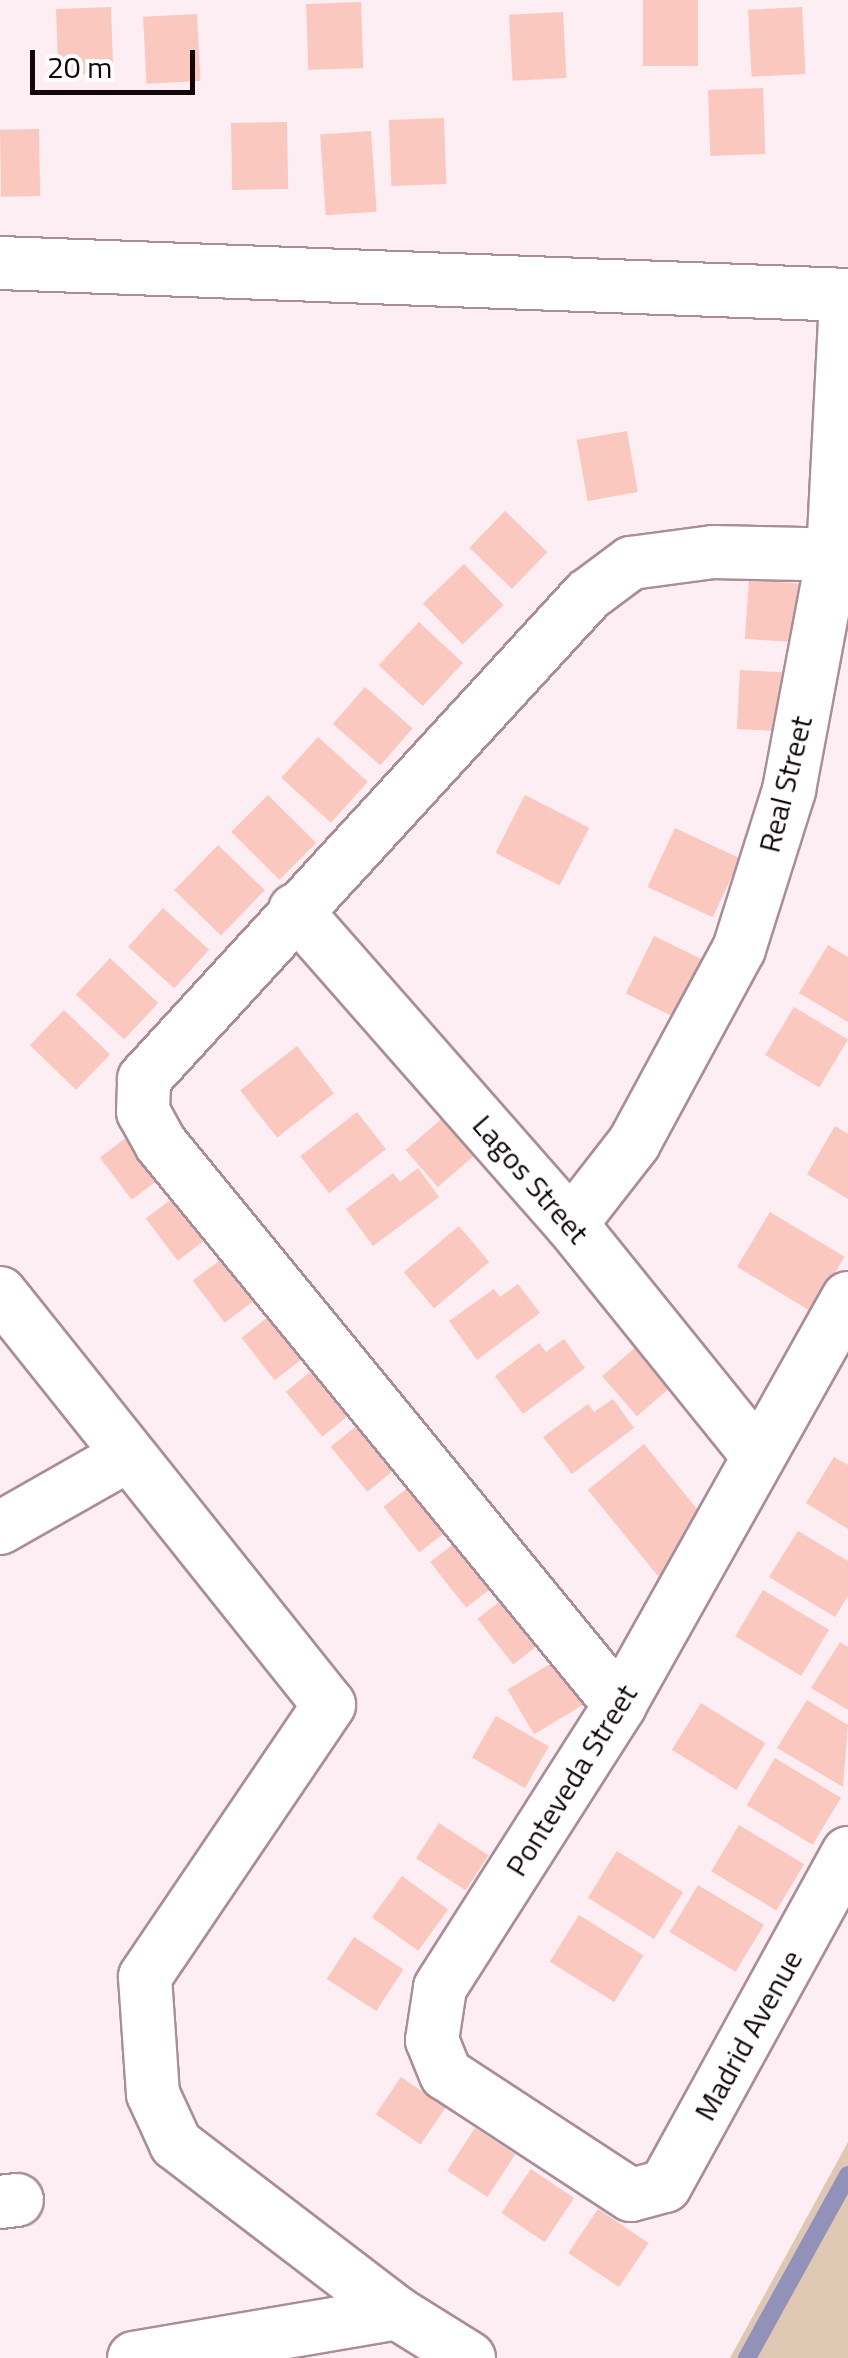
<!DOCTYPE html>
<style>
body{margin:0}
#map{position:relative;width:848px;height:2358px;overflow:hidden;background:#fceef3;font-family:"Titillium Web",sans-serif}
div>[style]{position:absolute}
.green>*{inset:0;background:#dfc8b3}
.stream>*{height:18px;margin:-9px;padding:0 9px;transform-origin:9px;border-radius:9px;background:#9291ba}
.building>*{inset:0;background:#fbc8bf;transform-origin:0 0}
.roads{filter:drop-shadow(2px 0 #ab8d97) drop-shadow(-2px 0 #ab8d97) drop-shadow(0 2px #ab8d97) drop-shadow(0 -2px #ab8d97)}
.minor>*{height:52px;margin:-26px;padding:0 26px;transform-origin:26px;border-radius:26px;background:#fff}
span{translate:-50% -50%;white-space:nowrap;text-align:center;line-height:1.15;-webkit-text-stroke:8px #fff;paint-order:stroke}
.street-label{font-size:30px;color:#12080c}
.scale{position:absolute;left:30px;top:50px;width:165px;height:45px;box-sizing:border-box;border:5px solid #12080c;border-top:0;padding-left:12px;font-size:30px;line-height:35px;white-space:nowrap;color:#12080c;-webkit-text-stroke:8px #fff;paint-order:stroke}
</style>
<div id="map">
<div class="green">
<div style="clip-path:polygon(848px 2142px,848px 2358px,730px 2358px)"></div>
</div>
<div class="stream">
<div style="left:747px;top:2358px;width:209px;rotate:-61.1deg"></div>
</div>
<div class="building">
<div style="left:643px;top:0;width:55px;height:66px"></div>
<div style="left:361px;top:2px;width:66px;height:55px;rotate:88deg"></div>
<div style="left:111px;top:7px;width:66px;height:55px;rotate:88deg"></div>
<div style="left:802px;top:7px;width:67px;height:54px;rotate:87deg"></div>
<div style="left:563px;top:12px;width:66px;height:54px;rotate:87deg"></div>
<div style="left:197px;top:14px;width:67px;height:54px;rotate:87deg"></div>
<div style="left:763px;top:88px;width:66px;height:55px;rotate:88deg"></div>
<div style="left:444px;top:118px;width:66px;height:55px;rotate:88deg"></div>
<div style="left:287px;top:122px;width:67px;height:56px;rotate:89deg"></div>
<div style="left:39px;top:129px;width:67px;height:39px;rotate:89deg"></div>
<div style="left:371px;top:131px;width:81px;height:51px;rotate:86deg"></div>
<div style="left:627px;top:431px;width:62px;height:51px;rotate:80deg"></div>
<div style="left:505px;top:511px;width:59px;height:51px;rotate:44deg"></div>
<div style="left:464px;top:564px;width:57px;height:57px;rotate:46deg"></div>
<div style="left:749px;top:580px;width:54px;height:59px;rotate:4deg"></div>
<div style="left:419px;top:622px;width:60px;height:59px;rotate:43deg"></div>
<div style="left:740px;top:670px;width:54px;height:59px;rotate:3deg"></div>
<div style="left:365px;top:687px;width:63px;height:49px;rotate:41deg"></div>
<div style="left:318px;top:737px;width:67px;height:55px;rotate:42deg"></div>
<div style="left:268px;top:795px;width:68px;height:52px;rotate:45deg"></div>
<div style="left:525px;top:795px;width:72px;height:65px;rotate:27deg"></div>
<div style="left:675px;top:828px;width:72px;height:65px;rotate:25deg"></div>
<div style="left:218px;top:845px;width:65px;height:63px;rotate:44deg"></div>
<div style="left:163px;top:908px;width:62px;height:52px;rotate:42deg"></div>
<div style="left:654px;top:936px;width:72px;height:64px;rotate:26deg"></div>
<div style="clip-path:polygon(828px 945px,848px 957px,848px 1022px,799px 993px)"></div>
<div style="left:110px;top:958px;width:66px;height:50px;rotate:43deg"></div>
<div style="left:794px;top:1007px;width:63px;height:56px;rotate:31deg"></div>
<div style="left:64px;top:1010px;width:64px;height:49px;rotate:44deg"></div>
<div style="left:297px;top:1046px;width:60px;height:72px;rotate:52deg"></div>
<div style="left:454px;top:1108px;width:49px;height:64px;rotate:49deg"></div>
<div style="left:357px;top:1112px;width:47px;height:72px;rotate:52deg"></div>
<div style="clip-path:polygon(835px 1126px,848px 1134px,848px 1199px,807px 1174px)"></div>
<div style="left:135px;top:1131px;width:53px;height:44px;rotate:53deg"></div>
<div style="clip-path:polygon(418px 1168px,439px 1197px,373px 1246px,346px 1209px,393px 1173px,400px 1182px)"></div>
<div style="left:181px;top:1192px;width:53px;height:44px;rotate:53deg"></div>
<div style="left:770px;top:1212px;width:87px;height:64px;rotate:31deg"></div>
<div style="left:459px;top:1226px;width:47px;height:72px;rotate:50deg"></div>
<div style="left:228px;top:1254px;width:53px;height:44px;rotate:53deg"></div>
<div style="clip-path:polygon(518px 1284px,540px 1313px,477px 1360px,449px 1321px,494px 1289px,500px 1297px)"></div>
<div style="left:277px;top:1310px;width:54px;height:45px;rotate:52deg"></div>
<div style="left:652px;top:1333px;width:53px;height:66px;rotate:49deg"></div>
<div style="clip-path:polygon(564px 1339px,585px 1368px,523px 1414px,495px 1376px,539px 1343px,546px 1352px)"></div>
<div style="left:320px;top:1364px;width:58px;height:44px;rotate:51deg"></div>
<div style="clip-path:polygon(613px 1399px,634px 1428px,572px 1474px,543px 1437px,588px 1404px,594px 1412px)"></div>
<div style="left:365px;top:1419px;width:58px;height:44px;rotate:51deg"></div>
<div style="clip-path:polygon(644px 1444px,702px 1515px,685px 1529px,697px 1544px,658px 1576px,588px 1490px)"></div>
<div style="clip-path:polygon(834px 1457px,848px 1465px,848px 1529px,806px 1503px)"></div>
<div style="left:419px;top:1479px;width:58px;height:45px;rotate:52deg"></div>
<div style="clip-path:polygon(798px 1531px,848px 1561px,848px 1596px,835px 1617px,769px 1577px)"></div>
<div style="left:465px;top:1535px;width:58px;height:44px;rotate:52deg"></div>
<div style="left:763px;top:1590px;width:77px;height:54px;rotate:31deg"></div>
<div style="left:513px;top:1591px;width:58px;height:45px;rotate:52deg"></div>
<div style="clip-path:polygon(840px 1642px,848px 1647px,848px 1710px,811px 1688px)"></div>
<div style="left:570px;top:1652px;width:52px;height:73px;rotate:59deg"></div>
<div style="clip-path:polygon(807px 1700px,848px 1725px,843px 1787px,777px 1748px)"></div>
<div style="left:701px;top:1703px;width:76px;height:55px;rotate:32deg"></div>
<div style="left:496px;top:1716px;width:61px;height:48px;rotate:30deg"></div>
<div style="left:775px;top:1758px;width:77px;height:55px;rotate:31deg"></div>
<div style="left:439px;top:1823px;width:59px;height:42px;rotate:33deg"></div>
<div style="left:739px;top:1825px;width:76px;height:54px;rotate:31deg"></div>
<div style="left:617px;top:1851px;width:78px;height:55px;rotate:32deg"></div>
<div style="left:402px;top:1876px;width:57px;height:51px;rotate:36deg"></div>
<div style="left:698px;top:1885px;width:77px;height:55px;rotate:31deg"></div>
<div style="left:579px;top:1915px;width:76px;height:55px;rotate:32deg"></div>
<div style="left:354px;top:1937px;width:59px;height:50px;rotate:33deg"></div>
<div style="left:401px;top:2077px;width:54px;height:45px;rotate:34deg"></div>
<div style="left:475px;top:2128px;width:48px;height:51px;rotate:33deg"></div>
<div style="left:531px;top:2169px;width:52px;height:53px;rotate:34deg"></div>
<div style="left:598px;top:2209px;width:61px;height:53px;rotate:34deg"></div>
</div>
<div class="roads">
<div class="minor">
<div style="left:0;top:263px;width:849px;rotate:2.16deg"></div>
<div style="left:295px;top:910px;width:418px;rotate:48.7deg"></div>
<div style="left:571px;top:1224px;width:298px;rotate:51.1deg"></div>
<div style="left:571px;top:1224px;width:103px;rotate:-52.1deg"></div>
<div style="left:634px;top:1143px;width:221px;rotate:-61.6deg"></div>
<div style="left:739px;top:949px;width:167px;rotate:-72.5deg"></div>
<div style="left:789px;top:790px;width:238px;rotate:-79.4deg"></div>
<div style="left:833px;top:556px;width:261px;rotate:-87.1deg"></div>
<div style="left:0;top:1293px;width:527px;rotate:51.39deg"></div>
<div style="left:329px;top:1705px;width:328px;rotate:124.1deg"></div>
<div style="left:145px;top:1977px;width:117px;rotate:86.1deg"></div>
<div style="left:153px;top:2094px;width:55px;rotate:65.3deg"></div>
<div style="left:176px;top:2144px;width:278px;rotate:37.4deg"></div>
<div style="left:397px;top:2313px;width:85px;rotate:32deg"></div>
<div style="left:848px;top:1298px;width:467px;rotate:119.3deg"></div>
<div style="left:620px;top:1705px;width:335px;rotate:122.5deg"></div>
<div style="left:440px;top:1988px;width:53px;rotate:98.7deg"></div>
<div style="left:432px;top:2040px;width:37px;rotate:68deg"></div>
<div style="left:446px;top:2074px;width:221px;rotate:33.2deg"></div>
<div style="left:631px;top:2195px;width:35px;rotate:-15deg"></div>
<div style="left:665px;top:2186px;width:380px;rotate:-61.2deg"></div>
<div style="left:0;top:1528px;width:146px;rotate:-29.6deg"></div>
<div style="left:620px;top:1705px;width:725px;rotate:-129.29deg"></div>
<div style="left:161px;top:1144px;width:37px;rotate:-119deg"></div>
<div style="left:143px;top:1112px;width:33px;rotate:-88deg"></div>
<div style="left:144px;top:1079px;width:657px;rotate:-47.47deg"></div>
<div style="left:588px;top:595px;width:54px;rotate:-36.7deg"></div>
<div style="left:631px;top:563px;width:83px;rotate:-7.6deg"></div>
<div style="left:713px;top:552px;width:135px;rotate:1.3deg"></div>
<div style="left:0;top:2202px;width:17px;rotate:-7deg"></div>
<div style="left:134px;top:2358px;width:267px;rotate:-9.7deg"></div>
</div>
</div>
<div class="street-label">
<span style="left:785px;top:784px;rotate:-76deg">Real Street</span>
<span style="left:531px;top:1179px;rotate:49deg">Lagos Street</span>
<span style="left:571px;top:1780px;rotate:-58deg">Ponteveda Street</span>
<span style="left:748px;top:2035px;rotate:-61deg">Madrid Avenue</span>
</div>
<div class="scale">20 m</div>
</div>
